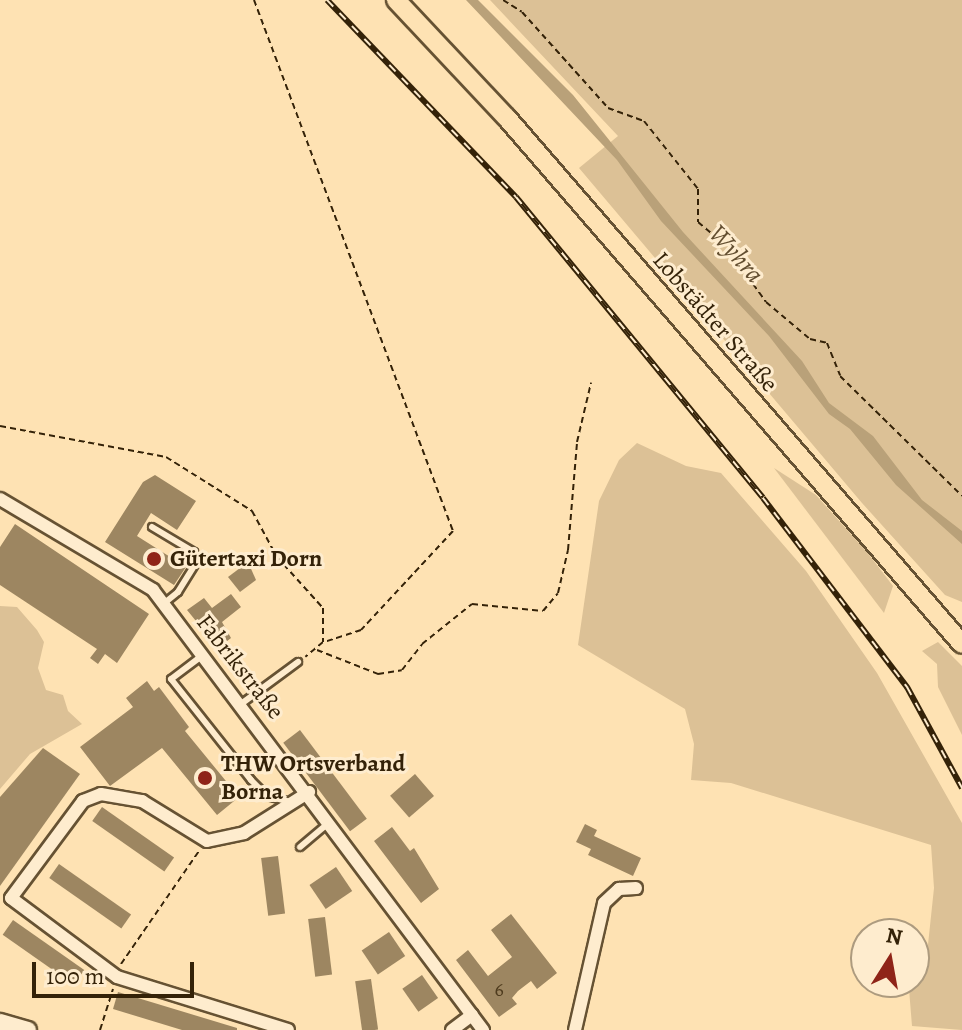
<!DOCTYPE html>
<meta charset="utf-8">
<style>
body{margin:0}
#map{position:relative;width:962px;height:1030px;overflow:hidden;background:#fee2b3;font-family:Alegreya,serif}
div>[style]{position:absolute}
.green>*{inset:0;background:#dcc196}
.water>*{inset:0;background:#b9a179}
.building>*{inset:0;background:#9d8661;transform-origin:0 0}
.path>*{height:2px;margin-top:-1px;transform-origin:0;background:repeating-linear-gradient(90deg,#342208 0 6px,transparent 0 10px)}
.roads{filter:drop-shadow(2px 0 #665233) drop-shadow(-2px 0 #665233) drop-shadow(0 2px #665233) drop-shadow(0 -2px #665233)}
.lane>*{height:6px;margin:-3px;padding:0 3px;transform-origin:3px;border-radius:3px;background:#feecce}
.street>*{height:12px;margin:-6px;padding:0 6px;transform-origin:6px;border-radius:6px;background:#feecce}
.secondary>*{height:16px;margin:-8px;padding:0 8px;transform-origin:8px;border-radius:8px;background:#feecce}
.primary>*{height:18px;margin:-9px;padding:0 9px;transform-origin:9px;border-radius:9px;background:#fee2b3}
.rail>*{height:6px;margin-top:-3px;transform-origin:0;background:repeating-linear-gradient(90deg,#feecce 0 9px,#342208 0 18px);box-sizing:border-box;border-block:2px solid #342208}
.dots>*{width:22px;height:22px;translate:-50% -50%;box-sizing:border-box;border:4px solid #feecce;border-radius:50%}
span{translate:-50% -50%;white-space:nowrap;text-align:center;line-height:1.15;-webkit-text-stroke:6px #feecce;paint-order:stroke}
.number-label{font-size:20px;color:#4e3b1e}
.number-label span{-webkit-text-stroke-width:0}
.street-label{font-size:24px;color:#342208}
.poi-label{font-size:24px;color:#342208;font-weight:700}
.left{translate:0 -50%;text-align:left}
.water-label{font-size:26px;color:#634e30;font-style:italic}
.north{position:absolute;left:850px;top:918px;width:80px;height:80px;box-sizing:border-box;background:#feecce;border:2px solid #ad9b7f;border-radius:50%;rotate:11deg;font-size:22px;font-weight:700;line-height:32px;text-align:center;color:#342208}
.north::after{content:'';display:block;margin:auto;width:28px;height:36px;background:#8f2418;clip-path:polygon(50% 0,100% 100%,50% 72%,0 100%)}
.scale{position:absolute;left:32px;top:962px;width:162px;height:36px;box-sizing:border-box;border:4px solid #342208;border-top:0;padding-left:10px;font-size:24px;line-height:28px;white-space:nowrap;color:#342208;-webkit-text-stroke:6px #feecce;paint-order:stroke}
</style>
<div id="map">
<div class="green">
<div style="clip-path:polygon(490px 0,962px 0,962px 602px,945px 595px,862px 503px,579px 168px,618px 136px)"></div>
<div style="clip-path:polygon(637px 443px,686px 466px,721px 473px,806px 571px,877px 673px,962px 823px,962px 1030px,912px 1026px,909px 989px,927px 954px,934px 888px,931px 845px,731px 783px,691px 780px,694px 744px,685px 709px,578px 645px,599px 501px,619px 460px)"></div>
<div style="clip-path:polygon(774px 468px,816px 495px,867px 552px,893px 586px,884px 613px)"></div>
<div style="clip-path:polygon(0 606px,17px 607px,37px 630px,44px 642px,38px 668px,46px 690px,63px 695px,68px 711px,82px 724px,30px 754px,0 789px)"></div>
<div style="clip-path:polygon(938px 642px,962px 666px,962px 735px,938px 687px,937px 664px,922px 651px)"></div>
</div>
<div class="water">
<div style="clip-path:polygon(466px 0,478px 0,573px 95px,683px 232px,802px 361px,829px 403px,873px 436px,922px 500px,962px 531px,962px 544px,896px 485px,850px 429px,829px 414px,769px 336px,661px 221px,617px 160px)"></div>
</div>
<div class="building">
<div style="clip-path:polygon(155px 475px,196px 501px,177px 530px,151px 513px,137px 536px,186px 567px,174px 585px,105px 542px,143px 482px)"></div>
<div style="clip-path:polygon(15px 524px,149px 614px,117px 663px,105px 654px,98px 664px,90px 658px,97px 649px,0 585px,0 547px)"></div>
<div style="clip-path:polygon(248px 562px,256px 580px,240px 592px,228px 577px)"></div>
<div style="clip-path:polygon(231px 594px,241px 607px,222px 622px,231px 638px,218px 648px,187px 610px,204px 598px,212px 608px)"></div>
<div style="clip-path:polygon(147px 681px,154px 691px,159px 687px,189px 727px,185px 731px,239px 797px,217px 815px,162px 748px,110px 786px,80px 747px,133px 707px,126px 698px)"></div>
<div style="left:300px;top:730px;width:111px;height:21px;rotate:53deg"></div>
<div style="clip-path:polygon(43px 748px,80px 774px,0 886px,0 797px)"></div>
<div style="left:415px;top:774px;width:29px;height:33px;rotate:49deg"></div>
<div style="left:102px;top:807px;width:88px;height:17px;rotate:35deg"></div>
<div style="clip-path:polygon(585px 824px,597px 830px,594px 836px,641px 858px,633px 876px,588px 855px,591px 849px,576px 842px)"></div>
<div style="clip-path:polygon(392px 827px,410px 851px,414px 848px,439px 889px,421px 903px,374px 841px)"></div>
<div style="left:278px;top:856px;width:58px;height:17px;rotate:83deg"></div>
<div style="left:59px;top:864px;width:88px;height:17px;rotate:35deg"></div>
<div style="left:336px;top:867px;width:29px;height:32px;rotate:56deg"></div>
<div style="clip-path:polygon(511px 914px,557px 973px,537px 989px,531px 981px,518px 991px,512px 998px,517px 1004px,499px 1017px,456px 960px,468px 950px,488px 976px,512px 957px,491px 930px)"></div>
<div style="left:325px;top:917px;width:58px;height:17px;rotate:83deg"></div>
<div style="left:13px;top:920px;width:87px;height:18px;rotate:35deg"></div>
<div style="left:389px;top:932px;width:29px;height:33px;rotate:56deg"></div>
<div style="left:422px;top:975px;width:28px;height:24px;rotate:55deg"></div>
<div style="left:371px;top:979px;width:51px;height:16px;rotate:82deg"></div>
<div style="clip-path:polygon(118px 992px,237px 1028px,237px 1030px,182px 1030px,113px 1009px)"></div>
</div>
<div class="path">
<div style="left:254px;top:0;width:567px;rotate:69.46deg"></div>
<div style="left:453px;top:531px;width:135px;rotate:132.9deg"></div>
<div style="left:361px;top:630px;width:40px;rotate:162deg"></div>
<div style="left:323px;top:642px;width:23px;rotate:140deg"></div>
<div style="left:503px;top:0;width:22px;rotate:32deg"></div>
<div style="left:522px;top:12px;width:129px;rotate:48.1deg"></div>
<div style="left:608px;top:108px;width:38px;rotate:20deg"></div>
<div style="left:644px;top:121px;width:87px;rotate:51.5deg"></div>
<div style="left:698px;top:189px;width:33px;rotate:90deg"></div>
<div style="left:698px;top:222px;width:68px;rotate:40.2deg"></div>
<div style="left:750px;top:266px;width:18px;rotate:81deg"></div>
<div style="left:753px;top:284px;width:22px;rotate:54deg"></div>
<div style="left:766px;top:302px;width:57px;rotate:40.1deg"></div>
<div style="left:810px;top:339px;width:17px;rotate:13deg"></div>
<div style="left:827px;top:343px;width:35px;rotate:68deg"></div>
<div style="left:840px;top:376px;width:171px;rotate:44.5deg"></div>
<div style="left:0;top:426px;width:169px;rotate:10.6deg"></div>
<div style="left:166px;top:457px;width:102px;rotate:32.1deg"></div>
<div style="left:252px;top:511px;width:52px;rotate:61.5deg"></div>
<div style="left:277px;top:557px;width:69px;rotate:48deg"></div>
<div style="left:323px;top:608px;width:34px;rotate:90deg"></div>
<div style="left:317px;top:650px;width:66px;rotate:21.5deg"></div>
<div style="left:378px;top:674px;width:24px;rotate:-9deg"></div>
<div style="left:402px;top:670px;width:33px;rotate:-52deg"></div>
<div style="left:422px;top:644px;width:64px;rotate:-38.7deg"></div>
<div style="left:472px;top:604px;width:71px;rotate:5.6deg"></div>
<div style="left:543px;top:611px;width:23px;rotate:-50deg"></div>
<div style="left:558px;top:593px;width:44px;rotate:-76.9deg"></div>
<div style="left:568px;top:550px;width:108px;rotate:-85.2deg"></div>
<div style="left:577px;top:442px;width:61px;rotate:-76.7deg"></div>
<div style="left:121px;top:964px;width:137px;rotate:-55.4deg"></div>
<div style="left:100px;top:1030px;width:43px;rotate:-72.4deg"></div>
</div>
<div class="roads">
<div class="lane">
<div style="left:152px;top:527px;width:49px;rotate:30.8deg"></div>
<div style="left:194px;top:552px;width:11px;rotate:80deg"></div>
<div style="left:196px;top:563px;width:34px;rotate:122deg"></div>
<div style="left:178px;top:592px;width:19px;rotate:141deg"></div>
<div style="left:203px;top:655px;width:40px;rotate:143deg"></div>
<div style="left:171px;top:679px;width:129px;rotate:51.6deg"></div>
<div style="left:251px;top:780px;width:23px;rotate:45deg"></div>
<div style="left:267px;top:796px;width:25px;rotate:14deg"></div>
<div style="left:241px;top:704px;width:71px;rotate:-36.4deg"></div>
<div style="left:300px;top:847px;width:35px;rotate:-40deg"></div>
</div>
<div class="street">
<div style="left:0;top:499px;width:178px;rotate:30.7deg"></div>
<div style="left:153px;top:590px;width:550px;rotate:53.13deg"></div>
<div style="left:288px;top:1030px;width:179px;rotate:-162.8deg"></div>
<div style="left:117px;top:977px;width:132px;rotate:-143.3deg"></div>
<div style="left:11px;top:898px;width:121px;rotate:-53.4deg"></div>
<div style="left:83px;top:801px;width:19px;rotate:-21deg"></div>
<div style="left:101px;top:794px;width:42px;rotate:9.7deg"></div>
<div style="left:142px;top:801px;width:76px;rotate:31.6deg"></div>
<div style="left:207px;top:841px;width:38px;rotate:-12deg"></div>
<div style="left:244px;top:833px;width:77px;rotate:-32.2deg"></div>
<div style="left:452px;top:1030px;width:25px;rotate:-37deg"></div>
<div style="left:575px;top:1030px;width:130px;rotate:-77.1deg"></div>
<div style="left:604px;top:903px;width:21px;rotate:-43deg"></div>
<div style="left:619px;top:889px;width:17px;rotate:-3deg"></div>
</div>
<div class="secondary">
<div style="left:0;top:1022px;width:29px;rotate:16deg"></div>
</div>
<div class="primary">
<div style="left:396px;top:0;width:162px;rotate:46.8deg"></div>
<div style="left:507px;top:118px;width:695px;rotate:49.14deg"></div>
</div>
</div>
<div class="rail">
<div style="left:327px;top:0;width:273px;rotate:46.2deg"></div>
<div style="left:516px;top:197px;width:389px;rotate:50.6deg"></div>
<div style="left:763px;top:498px;width:238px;rotate:52.7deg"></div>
<div style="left:907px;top:687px;width:115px;rotate:61.4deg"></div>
</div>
<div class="dots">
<div style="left:154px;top:559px;background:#8f2418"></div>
<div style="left:205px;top:778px;background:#8f2418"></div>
</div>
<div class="number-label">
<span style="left:499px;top:989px">6</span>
</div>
<div class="street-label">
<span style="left:715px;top:322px;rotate:49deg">Lobstädter Straße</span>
<span style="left:240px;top:667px;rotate:52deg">Fabrikstraße</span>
</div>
<div class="poi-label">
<span class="left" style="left:170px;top:559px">Gütertaxi Dorn</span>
<span class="left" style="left:221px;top:778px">THW Ortsverband<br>Borna</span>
</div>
<div class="water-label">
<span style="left:736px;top:254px;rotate:48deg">Wyhra</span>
</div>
<div class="north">N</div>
<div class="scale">100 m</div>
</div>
